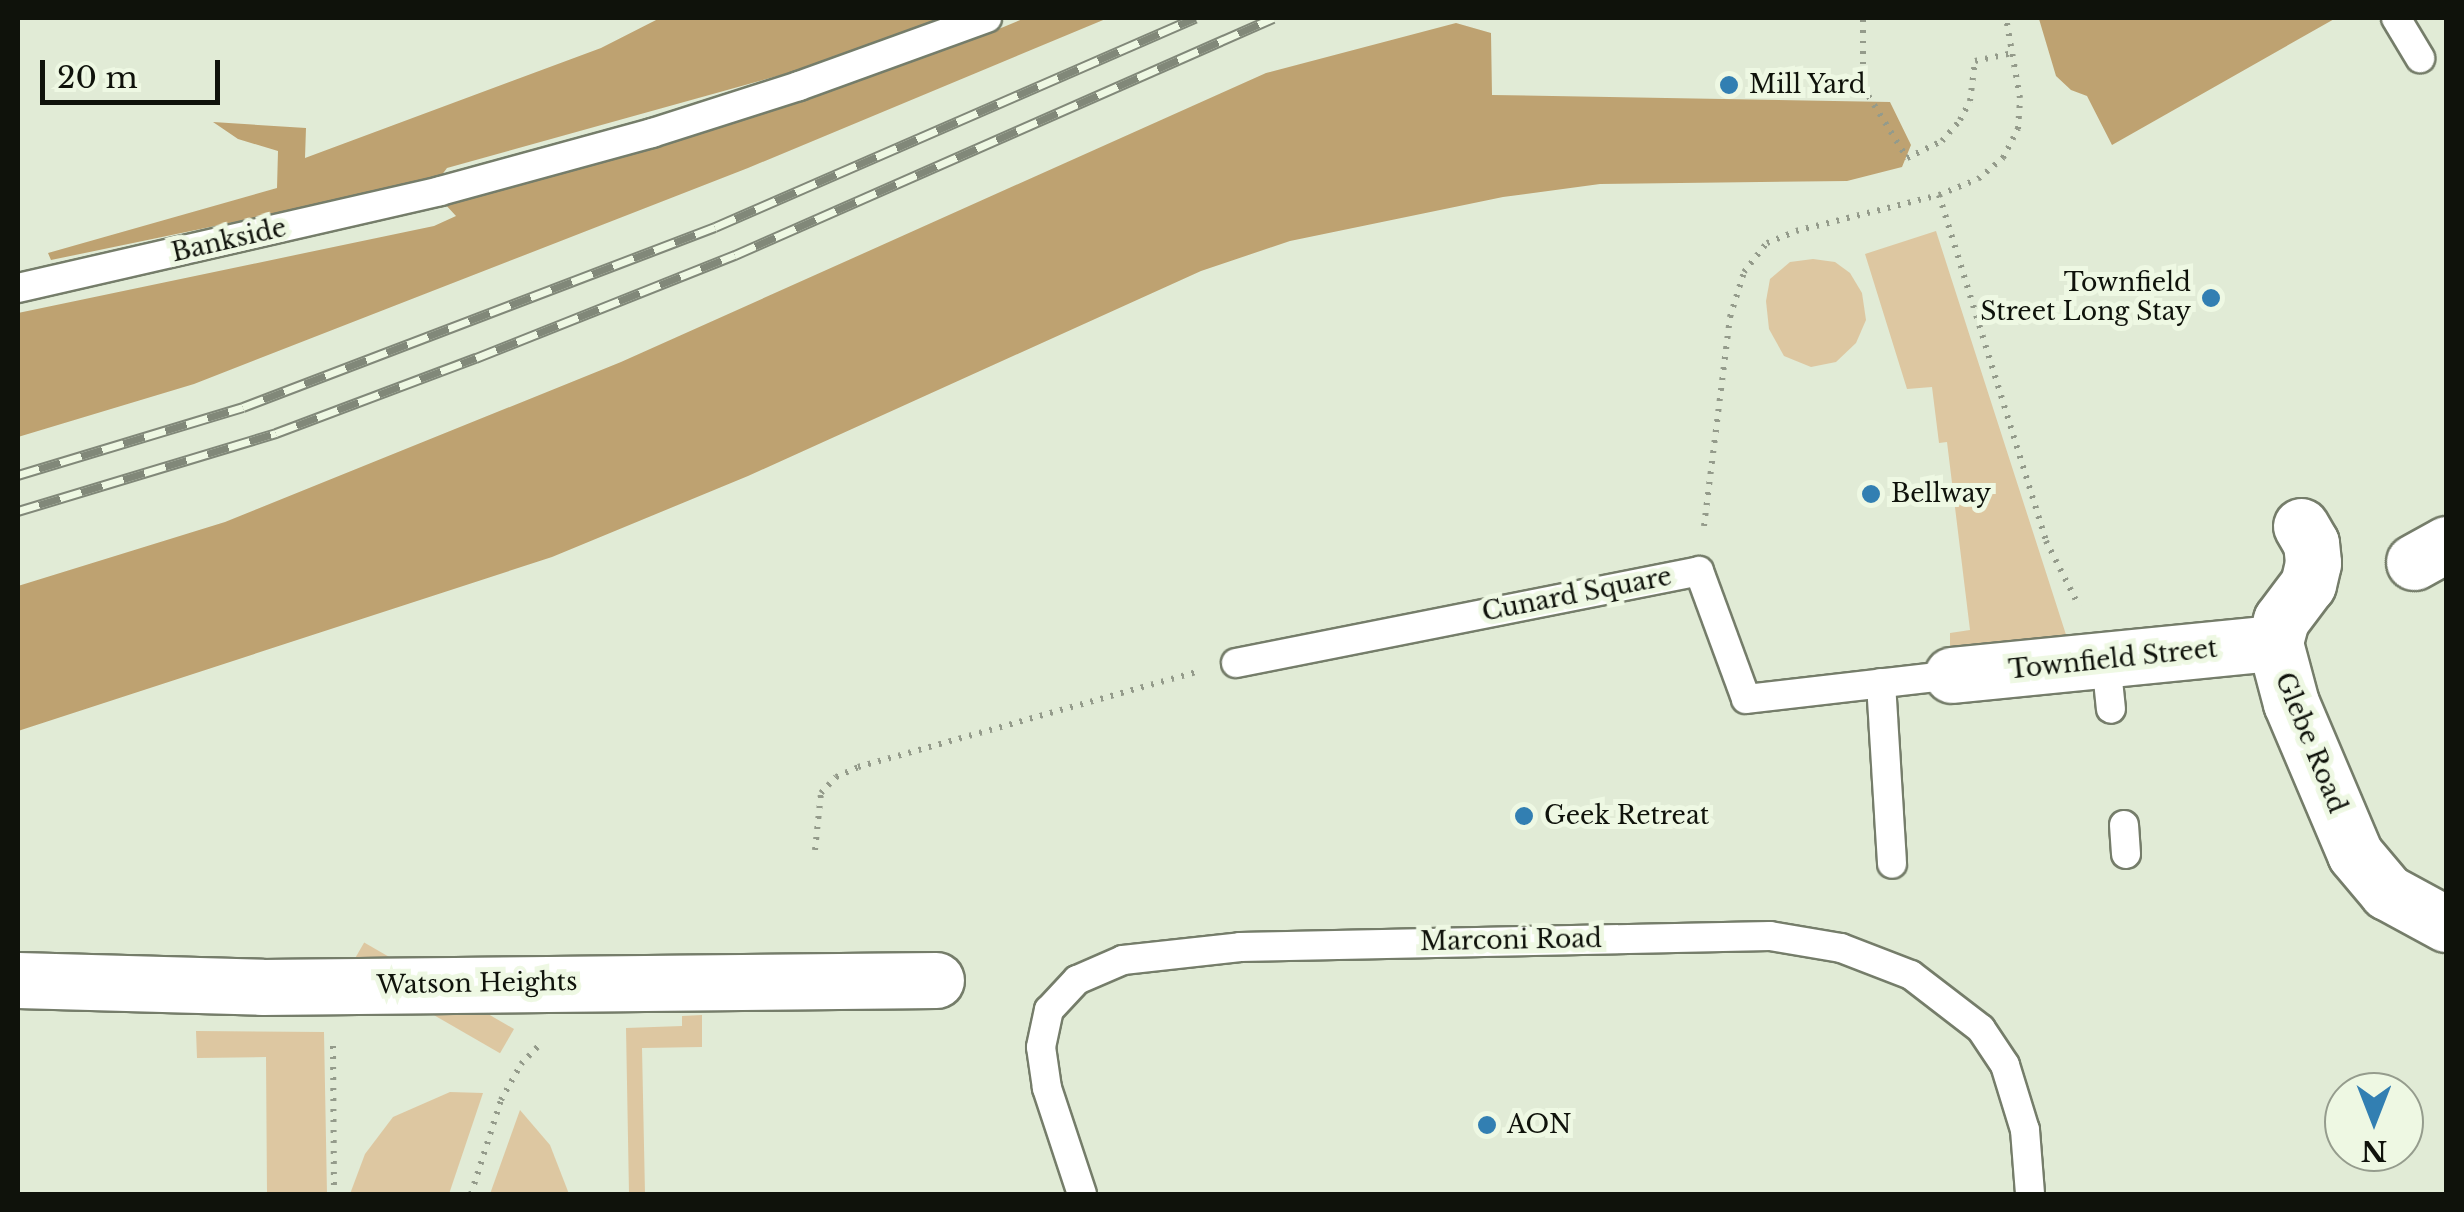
<!DOCTYPE html>
<style>
body{margin:0}
#map{position:relative;width:2464px;height:1212px;overflow:hidden;background:#e1ebd6;font-family:"Libre Baskerville",serif}
div>[style]{position:absolute}
.green>*{inset:0;background:#ddc7a1;transform-origin:0 0}
.forest>*{inset:0;background:#bea271}
.path>*{height:6px;margin-top:-3px;transform-origin:0;background:repeating-linear-gradient(90deg,#949b8b 0 2.5px,transparent 0 10.5px)}
.roads{filter:drop-shadow(2px 0 #757d6a) drop-shadow(-2px 0 #757d6a) drop-shadow(0 2px #757d6a) drop-shadow(0 -2px #757d6a)}
.lane>*{height:28px;margin:-14px;padding:0 14px;transform-origin:14px;border-radius:14px;background:#fff}
.street>*{height:55px;margin:-27.5px;padding:0 27.5px;transform-origin:27.5px;border-radius:27.5px;background:#fff}
.rail>*{height:11px;margin-top:-5.5px;transform-origin:0;background:repeating-linear-gradient(90deg,#eef8e3 0 22px,#818879 0 44px);box-sizing:border-box;border-block:2px solid #818879}
.dots>*{width:28px;height:28px;translate:-50% -50%;box-sizing:border-box;border:5px solid #eef8e3;border-radius:50%}
span{translate:-50% -50%;white-space:nowrap;text-align:center;line-height:1.15;-webkit-text-stroke:10px #eef8e3;paint-order:stroke}
.poi-label{font-size:25px;color:#0f120b}
.left{translate:0 -50%;text-align:left}
.right{translate:-100% -50%;text-align:right}
.street-label{font-size:25px;color:#0f120b}
.frame{position:absolute;inset:0;border:20px solid #0f120b;pointer-events:none}
.north{position:absolute;left:2324px;top:1072px;width:100px;height:100px;box-sizing:border-box;background:#eef8e3;border:2px solid #959c8d;border-radius:50%;rotate:180deg;font-size:28px;font-weight:700;line-height:40px;text-align:center;color:#0f120b}
.north::after{content:'';display:block;margin:auto;width:35px;height:45px;background:#327fb2;clip-path:polygon(50% 0,100% 100%,50% 72%,0 100%)}
.scale{position:absolute;left:40px;top:60px;width:180px;height:45px;box-sizing:border-box;border:5px solid #0f120b;border-top:0;padding-left:12px;font-size:30px;line-height:35px;white-space:nowrap;color:#0f120b;-webkit-text-stroke:8px #eef8e3;paint-order:stroke}
</style>
<div id="map">
<div class="green">
<div style="clip-path:polygon(1936px 231px,2069px 644px,1950px 657px,1950px 633px,1970px 630px,1947px 442px,1939px 443px,1932px 387px,1907px 389px,1865px 254px)"></div>
<div style="clip-path:polygon(1813px 259px,1835px 262px,1850px 273px,1862px 293px,1866px 320px,1856px 343px,1836px 362px,1811px 367px,1784px 356px,1769px 329px,1766px 301px,1770px 279px,1790px 262px)"></div>
<div style="clip-path:polygon(702px 1015px,702px 1047px,642px 1048px,645px 1194px,629px 1194px,626px 1028px,682px 1026px,682px 1016px)"></div>
<div style="left:514px;top:1029px;width:28px;height:173px;rotate:120deg"></div>
<div style="clip-path:polygon(196px 1031px,324px 1032px,327px 1194px,267px 1194px,266px 1057px,197px 1058px)"></div>
<div style="clip-path:polygon(450px 1092px,483px 1093px,449px 1194px,350px 1194px,365px 1154px,393px 1117px)"></div>
<div style="clip-path:polygon(520px 1110px,550px 1145px,569px 1194px,490px 1194px)"></div>
</div>
<div class="forest">
<div style="clip-path:polygon(660px 18px,946px 18px,788px 73px,447px 168px,438px 180px,51px 260px,48px 253px,277px 188px,278px 151px,238px 139px,213px 122px,306px 128px,305px 158px,601px 48px)"></div>
<div style="clip-path:polygon(1025px 18px,1108px 18px,748px 168px,194px 384px,18px 437px,18px 313px,434px 226px,456px 216px,444px 203px,653px 149px,965px 43px)"></div>
<div style="clip-path:polygon(2336px 18px,2112px 145px,2087px 96px,2071px 90px,2056px 76px,2039px 19px)"></div>
<div style="clip-path:polygon(1456px 23px,1491px 33px,1492px 95px,1890px 102px,1911px 145px,1902px 167px,1847px 181px,1600px 184px,1503px 197px,1290px 241px,1201px 271px,748px 476px,552px 557px,18px 731px,18px 586px,225px 522px,621px 362px,1266px 73px)"></div>
</div>
<div class="path">
<div style="left:1863px;top:20px;width:67px;rotate:90deg"></div>
<div style="left:1863px;top:87px;width:84px;rotate:58.2deg"></div>
<div style="left:1907px;top:158px;width:39px;rotate:-26deg"></div>
<div style="left:1942px;top:141px;width:28px;rotate:-49deg"></div>
<div style="left:1960px;top:120px;width:21px;rotate:-62deg"></div>
<div style="left:1970px;top:101px;width:40px;rotate:-82.9deg"></div>
<div style="left:1975px;top:61px;width:39px;rotate:-12deg"></div>
<div style="left:1939px;top:195px;width:362px;rotate:72.8deg"></div>
<div style="left:2046px;top:541px;width:73px;rotate:63.1deg"></div>
<div style="left:1704px;top:526px;width:211px;rotate:-82.9deg"></div>
<div style="left:1730px;top:317px;width:47px;rotate:-72.7deg"></div>
<div style="left:1744px;top:272px;width:37px;rotate:-52deg"></div>
<div style="left:1767px;top:243px;width:31px;rotate:-22deg"></div>
<div style="left:1796px;top:231px;width:147px;rotate:-14.1deg"></div>
<div style="left:1939px;top:195px;width:42px;rotate:-22.3deg"></div>
<div style="left:1978px;top:179px;width:33px;rotate:-40deg"></div>
<div style="left:2003px;top:158px;width:33px;rotate:-63deg"></div>
<div style="left:2018px;top:129px;width:31px;rotate:-86deg"></div>
<div style="left:2020px;top:98px;width:81px;rotate:-99.9deg"></div>
<div style="left:815px;top:850px;width:57px;rotate:-84deg"></div>
<div style="left:821px;top:793px;width:22px;rotate:-47deg"></div>
<div style="left:836px;top:777px;width:24px;rotate:-24deg"></div>
<div style="left:858px;top:767px;width:350px;rotate:-15.7deg"></div>
<div style="left:333px;top:1046px;width:148px;rotate:89.6deg"></div>
<div style="left:471px;top:1194px;width:99px;rotate:-72.3deg"></div>
<div style="left:501px;top:1100px;width:41px;rotate:-60.9deg"></div>
<div style="left:521px;top:1064px;width:28px;rotate:-46deg"></div>
</div>
<div class="roads">
<div class="lane">
<div style="left:2396px;top:18px;width:47px;rotate:59deg"></div>
<div style="left:18px;top:288px;width:433px;rotate:-12.9deg"></div>
<div style="left:440px;top:191px;width:220px;rotate:-15.3deg"></div>
<div style="left:652px;top:133px;width:154px;rotate:-17.7deg"></div>
<div style="left:799px;top:86px;width:200px;rotate:-19.9deg"></div>
<div style="left:2106px;top:661px;width:48px;rotate:84.1deg"></div>
<div style="left:1236px;top:663px;width:472px;rotate:-11.2deg"></div>
<div style="left:1699px;top:571px;width:136px;rotate:69.8deg"></div>
<div style="left:1746px;top:699px;width:207px;rotate:-6.6deg"></div>
<div style="left:1881px;top:683px;width:181px;rotate:86.5deg"></div>
<div style="left:2124px;top:825px;width:29px;rotate:86deg"></div>
<div style="left:1082px;top:1194px;width:112px;rotate:-108.3deg"></div>
<div style="left:1047px;top:1088px;width:41px;rotate:-98.3deg"></div>
<div style="left:1041px;top:1047px;width:38px;rotate:-78deg"></div>
<div style="left:1049px;top:1010px;width:41px;rotate:-47deg"></div>
<div style="left:1077px;top:980px;width:50px;rotate:-23.5deg"></div>
<div style="left:1123px;top:960px;width:118px;rotate:-6.3deg"></div>
<div style="left:1240px;top:947px;width:530px;rotate:-1.19deg"></div>
<div style="left:1770px;top:936px;width:72px;rotate:9.6deg"></div>
<div style="left:1841px;top:948px;width:75px;rotate:21.1deg"></div>
<div style="left:1911px;top:975px;width:88px;rotate:37.6deg"></div>
<div style="left:1981px;top:1029px;width:43px;rotate:56.3deg"></div>
<div style="left:2005px;top:1065px;width:68px;rotate:72.9deg"></div>
<div style="left:2025px;top:1130px;width:64px;rotate:85.5deg"></div>
</div>
<div class="street">
<div style="left:2301px;top:526px;width:20px;rotate:60deg"></div>
<div style="left:2311px;top:543px;width:20px;rotate:84deg"></div>
<div style="left:2313px;top:563px;width:22px;rotate:103deg"></div>
<div style="left:2308px;top:584px;width:45px;rotate:126.9deg"></div>
<div style="left:2281px;top:620px;width:24px;rotate:105deg"></div>
<div style="left:2275px;top:643px;width:62px;rotate:75.1deg"></div>
<div style="left:2291px;top:703px;width:164px;rotate:67deg"></div>
<div style="left:2355px;top:854px;width:50px;rotate:49.9deg"></div>
<div style="left:2387px;top:892px;width:67px;rotate:28.5deg"></div>
<div style="left:2414px;top:562px;width:37px;rotate:-29deg"></div>
<div style="left:1952px;top:675px;width:325px;rotate:-5.7deg"></div>
<div style="left:18px;top:980px;width:244px;rotate:1.6deg"></div>
<div style="left:262px;top:987px;width:674px;rotate:-0.6deg"></div>
</div>
</div>
<div class="rail">
<div style="left:18px;top:475px;width:235px;rotate:-16.8deg"></div>
<div style="left:243px;top:407px;width:505px;rotate:-20.87deg"></div>
<div style="left:715px;top:227px;width:524px;rotate:-23.53deg"></div>
<div style="left:18px;top:511px;width:270px;rotate:-16.8deg"></div>
<div style="left:276px;top:433px;width:214px;rotate:-20.6deg"></div>
<div style="left:476px;top:358px;width:279px;rotate:-21.7deg"></div>
<div style="left:735px;top:255px;width:588px;rotate:-23.77deg"></div>
</div>
<div class="dots">
<div style="left:1729px;top:85px;background:#327fb2"></div>
<div style="left:2211px;top:298px;background:#327fb2"></div>
<div style="left:1871px;top:494px;background:#327fb2"></div>
<div style="left:1524px;top:816px;background:#327fb2"></div>
<div style="left:1487px;top:1125px;background:#327fb2"></div>
</div>
<div class="poi-label">
<span class="left" style="left:1749px;top:85px">Mill Yard</span>
<span class="right" style="left:2191px;top:298px">Townfield<br>Street Long Stay</span>
<span class="left" style="left:1891px;top:494px">Bellway</span>
<span class="left" style="left:1544px;top:816px">Geek Retreat</span>
<span class="left" style="left:1507px;top:1125px">AON</span>
</div>
<div class="street-label">
<span style="left:229px;top:241px;rotate:-13deg">Bankside</span>
<span style="left:1577px;top:595px;rotate:-11deg">Cunard Square</span>
<span style="left:2113px;top:660px;rotate:-6deg">Townfield Street</span>
<span style="left:2310px;top:743px;rotate:68deg">Glebe Road</span>
<span style="left:1511px;top:941px;rotate:-1deg">Marconi Road</span>
<span style="left:477px;top:984px;rotate:-1deg">Watson Heights</span>
</div>
<div class="frame"></div>
<div class="north">N</div>
<div class="scale">20 m</div>
</div>
